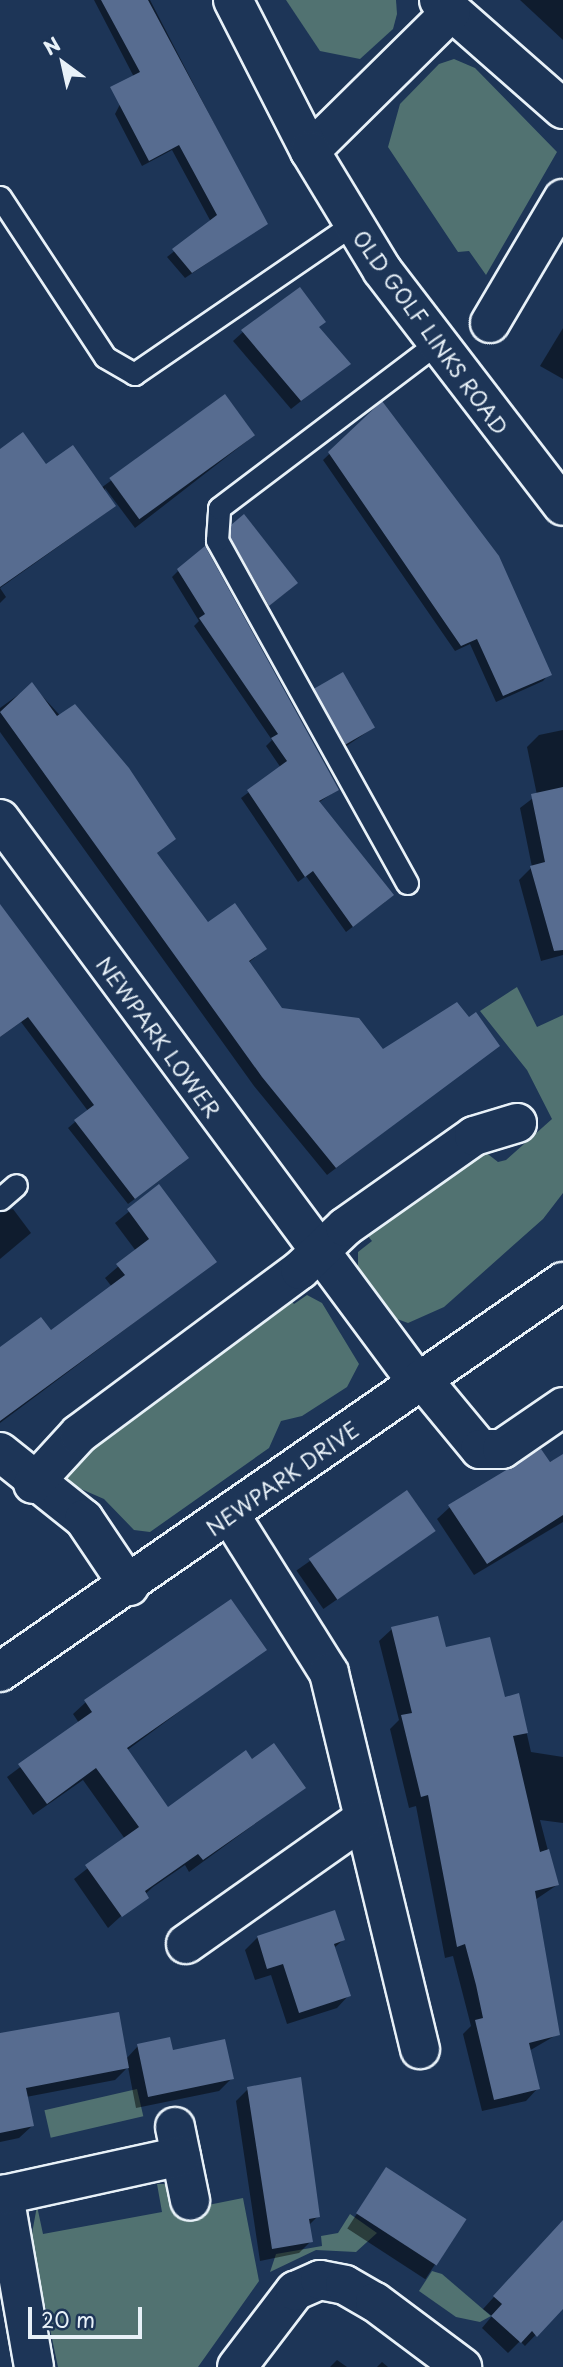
<!DOCTYPE html>
<style>
body{margin:0}
#map{position:relative;width:563px;height:2367px;overflow:hidden;background:#1d3557;font-family:"Playpen Sans",sans-serif}
div>[style]{position:absolute}
.green>*{inset:0;background:#517271;transform-origin:0 0}
.shadow>*{inset:0;background:#0007;transform-origin:0 0}
.building>*{inset:0;background:#576c90;transform-origin:0 0}
.roads{filter:drop-shadow(2px 0 #e8f1f8) drop-shadow(-2px 0 #e8f1f8) drop-shadow(0 2px #e8f1f8) drop-shadow(0 -2px #e8f1f8)}
.service>*{height:21px;margin:-10.5px;padding:0 10.5px;transform-origin:10.5px;border-radius:10.5px;background:#1d3557}
.minor>*{height:38px;margin:-19px;padding:0 19px;transform-origin:19px;border-radius:19px;background:#1d3557}
.tertiary>*{height:38px;margin:-19px;padding:0 19px;transform-origin:19px;border-radius:19px;background:#1d3557}
span{translate:-50% -50%;white-space:nowrap;text-align:center;line-height:1.15;-webkit-text-stroke:6px #1d3557;paint-order:stroke}
.street-label{font-size:21px;color:#e8f1f8}
.north{position:absolute;left:28px;top:28px;width:70px;height:70px;-webkit-text-stroke:5px #1d3557;paint-order:stroke;rotate:327deg;font-size:19px;font-weight:700;line-height:28px;text-align:center;color:#e8f1f8}
.north::after{content:'';display:block;margin:auto;width:24px;height:32px;background:#e8f1f8;clip-path:polygon(50% 0,100% 100%,50% 72%,0 100%)}
.scale{position:absolute;left:28px;top:2307px;width:114px;height:32px;box-sizing:border-box;border:4px solid #e8f1f8;border-top:0;padding-left:9px;font-size:21px;line-height:24px;white-space:nowrap;color:#e8f1f8;-webkit-text-stroke:5px #1d3557;paint-order:stroke}
</style>
<div id="map">
<div class="green">
<div style="clip-path:polygon(286px 0,396px 0,397px 14px,393px 29px,360px 59px,320px 51px)"></div>
<div style="clip-path:polygon(454px 59px,475px 68px,557px 152px,486px 275px,469px 251px,458px 252px,388px 147px,400px 104px,439px 64px)"></div>
<div style="clip-path:polygon(517px 987px,537px 1027px,563px 1015px,563px 1193px,543px 1219px,444px 1307px,408px 1323px,397px 1319px,358px 1267px,358px 1252px,372px 1241px,364px 1231px,484px 1151px,498px 1162px,506px 1160px,552px 1119px,527px 1070px,480px 1011px)"></div>
<div style="clip-path:polygon(307px 1295px,322px 1303px,359px 1364px,347px 1387px,302px 1416px,281px 1421px,269px 1448px,150px 1532px,134px 1530px,104px 1499px,65px 1482px,66px 1467px,288px 1297px,294px 1304px)"></div>
<div style="left:137px;top:2089px;width:28px;height:95px;rotate:77deg"></div>
<div style="clip-path:polygon(157px 2184px,167px 2184px,183px 2210px,243px 2198px,259px 2281px,198px 2367px,58px 2367px,31px 2239px,37px 2206px,43px 2234px,162px 2212px)"></div>
<div style="clip-path:polygon(350px 2214px,377px 2233px,356px 2252px,316px 2250px,270px 2272px,276px 2254px,322px 2246px,321px 2236px,338px 2233px)"></div>
<div style="clip-path:polygon(432px 2271px,442px 2274px,491px 2316px,480px 2322px,456px 2317px,419px 2291px)"></div>
</div>
<div class="shadow">
<div style="clip-path:polygon(94px 0,150px 0,266px 224px,185px 278px,167px 257px,211px 222px,172px 150px,142px 166px,115px 114px,134px 77px)"></div>
<div style="clip-path:polygon(520px 0,563px 0,563px 40px)"></div>
<div style="clip-path:polygon(318px 327px,348px 364px,291px 409px,233px 341px,243px 332px)"></div>
<div style="clip-path:polygon(563px 328px,563px 379px,540px 366px)"></div>
<div style="clip-path:polygon(225px 396px,247px 441px,135px 528px,105px 488px,107px 512px,0 588px,0 451px,101px 488px)"></div>
<div style="clip-path:polygon(382px 404px,549px 674px,543px 681px,496px 702px,470px 644px,455px 651px,323px 460px)"></div>
<div style="clip-path:polygon(232px 526px,289px 590px,262px 611px,225px 533px)"></div>
<div style="clip-path:polygon(178px 571px,337px 790px,318px 803px,385px 902px,346px 932px,306px 876px,298px 882px,241px 798px,281px 768px,266px 746px,272px 740px,194px 626px,199px 621px,172px 577px)"></div>
<div style="clip-path:polygon(0 588px,6px 597px,0 603px)"></div>
<div style="clip-path:polygon(32px 685px,174px 839px,156px 854px,207px 924px,265px 949px,248px 963px,281px 1009px,382px 1052px,469px 1020px,498px 1045px,327px 1175px,254px 1086px,0 732px,0 708px)"></div>
<div style="clip-path:polygon(316px 690px,373px 728px,339px 751px,309px 697px)"></div>
<div style="clip-path:polygon(563px 730px,563px 955px,541px 961px,519px 880px,532px 867px,520px 808px,537px 795px,527px 747px,539px 735px)"></div>
<div style="clip-path:polygon(0 907px,180px 1165px,128px 1204px,68px 1128px,88px 1111px,21px 1022px,0 1037px)"></div>
<div style="clip-path:polygon(159px 1187px,215px 1262px,0 1423px,0 1349px,51px 1332px,112px 1287px,105px 1278px,136px 1251px,115px 1223px)"></div>
<div style="clip-path:polygon(13px 1209px,31px 1233px,0 1259px,0 1213px)"></div>
<div style="clip-path:polygon(563px 1456px,563px 1522px,474px 1575px,437px 1519px,450px 1507px)"></div>
<div style="left:407px;top:1493px;width:47px;height:135px;rotate:55deg"></div>
<div style="clip-path:polygon(392px 1629px,445px 1649px,504px 1699px,518px 1695px,531px 1752px,563px 1757px,563px 1823px,540px 1820px,557px 1885px,535px 1900px,558px 2034px,529px 2051px,538px 2088px,526px 2101px,482px 2111px,463px 2034px,471px 2026px,453px 1956px,445px 1958px,416px 1806px,409px 1808px,390px 1729px,399px 1720px,379px 1641px)"></div>
<div style="clip-path:polygon(264px 1649px,126px 1751px,167px 1809px,252px 1761px,304px 1788px,189px 1872px,185px 1865px,153px 1887px,108px 1928px,74px 1879px,125px 1839px,83px 1780px,33px 1815px,7px 1777px,79px 1723px,73px 1714px,86px 1702px)"></div>
<div style="clip-path:polygon(258px 1937px,343px 1940px,334px 1948px,349px 1995px,337px 2008px,287px 2024px,271px 1975px,255px 1980px,245px 1950px)"></div>
<div style="clip-path:polygon(138px 2046px,232px 2078px,219px 2091px,136px 2108px,128px 2067px,115px 2080px,26px 2097px,32px 2126px,19px 2138px,0 2142px,0 2080px,126px 2059px)"></div>
<div style="clip-path:polygon(248px 2089px,318px 2216px,308px 2226px,311px 2241px,299px 2253px,260px 2261px,236px 2101px)"></div>
<div style="left:386px;top:2169px;width:93px;height:71px;rotate:33deg"></div>
<div style="clip-path:polygon(563px 2221px,563px 2306px,525px 2346px,520px 2341px,508px 2353px,482px 2328px,492px 2316px,483px 2309px)"></div>
<div style="clip-path:polygon(337px 2360px,347px 2367px,330px 2367px)"></div>
<div style="clip-path:polygon(382px 2362px,388px 2367px,377px 2367px)"></div>
</div>
<div class="building">
<div style="clip-path:polygon(101px 0,148px 0,268px 224px,192px 273px,172px 249px,217px 215px,179px 145px,149px 161px,110px 87px,140px 72px)"></div>
<div style="clip-path:polygon(300px 287px,326px 322px,319px 327px,351px 364px,301px 401px,241px 330px)"></div>
<div style="left:225px;top:394px;width:51px;height:143px;rotate:54deg"></div>
<div style="clip-path:polygon(382px 401px,499px 556px,552px 675px,503px 696px,477px 639px,461px 646px,328px 452px)"></div>
<div style="clip-path:polygon(23px 432px,46px 464px,73px 445px,116px 506px,0 587px,0 449px)"></div>
<div style="clip-path:polygon(244px 514px,298px 583px,269px 606px,230px 537px,231px 525px)"></div>
<div style="clip-path:polygon(205px 546px,339px 790px,319px 801px,394px 895px,353px 927px,313px 871px,305px 877px,247px 790px,287px 761px,271px 738px,278px 734px,199px 618px,205px 614px,177px 569px)"></div>
<div style="left:343px;top:672px;width:64px;height:34px;rotate:60deg"></div>
<div style="clip-path:polygon(32px 682px,57px 716px,75px 704px,129px 768px,176px 839px,157px 853px,208px 922px,235px 903px,267px 949px,249px 961px,282px 1008px,359px 1018px,383px 1049px,457px 1002px,469px 1017px,476px 1012px,500px 1046px,336px 1168px,262px 1077px,0 712px)"></div>
<div style="clip-path:polygon(563px 787px,563px 950px,554px 951px,530px 866px,545px 862px,531px 794px)"></div>
<div style="clip-path:polygon(0 904px,189px 1158px,135px 1199px,74px 1120px,94px 1105px,28px 1017px,0 1037px)"></div>
<div style="clip-path:polygon(159px 1184px,217px 1262px,0 1421px,0 1347px,41px 1317px,51px 1330px,125px 1275px,116px 1264px,149px 1239px,127px 1209px)"></div>
<div style="clip-path:polygon(541px 1449px,550px 1462px,563px 1454px,563px 1515px,487px 1564px,448px 1505px)"></div>
<div style="left:407px;top:1490px;width:50px;height:120px;rotate:55deg"></div>
<div style="clip-path:polygon(231px 1599px,267px 1650px,127px 1748px,168px 1807px,246px 1750px,252px 1759px,274px 1743px,306px 1788px,203px 1860px,198px 1854px,145px 1891px,149px 1898px,122px 1917px,85px 1865px,139px 1827px,96px 1768px,47px 1804px,18px 1764px,92px 1712px,84px 1700px)"></div>
<div style="clip-path:polygon(438px 1616px,446px 1647px,490px 1637px,505px 1697px,519px 1693px,528px 1733px,513px 1736px,540px 1852px,549px 1849px,559px 1885px,535px 1891px,560px 2035px,529px 2043px,540px 2089px,494px 2100px,475px 2020px,483px 2018px,476px 1985px,465px 1944px,457px 1947px,428px 1795px,421px 1797px,401px 1715px,412px 1713px,391px 1627px)"></div>
<div style="clip-path:polygon(335px 1910px,345px 1940px,334px 1944px,351px 1996px,299px 2013px,283px 1964px,267px 1969px,257px 1936px)"></div>
<div style="clip-path:polygon(119px 2012px,129px 2068px,26px 2088px,34px 2126px,0 2133px,0 2033px)"></div>
<div style="clip-path:polygon(170px 2037px,173px 2050px,225px 2039px,234px 2079px,148px 2097px,137px 2044px)"></div>
<div style="clip-path:polygon(301px 2077px,320px 2217px,309px 2219px,313px 2242px,272px 2249px,247px 2087px)"></div>
<div style="left:386px;top:2167px;width:96px;height:55px;rotate:33deg"></div>
<div style="clip-path:polygon(563px 2220px,563px 2309px,537px 2337px,532px 2331px,521px 2343px,491px 2316px,502px 2304px,493px 2296px)"></div>
</div>
<div class="roads">
<div class="service">
<div style="left:0;top:197px;width:191px;rotate:56.7deg"></div>
<div style="left:105px;top:357px;width:34px;rotate:30deg"></div>
<div style="left:134px;top:374px;width:265px;rotate:-34.4deg"></div>
<div style="left:407px;top:883px;width:392px;rotate:-119deg"></div>
<div style="left:217px;top:540px;width:32px;rotate:-86deg"></div>
<div style="left:219px;top:508px;width:272px;rotate:-37.1deg"></div>
<div style="left:0;top:1199px;width:21px;rotate:-41deg"></div>
</div>
<div class="minor">
<div style="left:439px;top:0;width:165px;rotate:41.3deg"></div>
<div style="left:310px;top:151px;width:198px;rotate:-44.6deg"></div>
<div style="left:490px;top:323px;width:144px;rotate:-59.5deg"></div>
<div style="left:0;top:819px;width:701px;rotate:53.47deg"></div>
<div style="left:422px;top:1379px;width:91px;rotate:50.4deg"></div>
<div style="left:480px;top:1449px;width:22px"></div>
<div style="left:502px;top:1449px;width:74px;rotate:-34.5deg"></div>
<div style="left:0;top:1452px;width:107px;rotate:38.6deg"></div>
<div style="left:84px;top:1519px;width:81px;rotate:56.1deg"></div>
<div style="left:33px;top:1484px;width:68px;rotate:-47.4deg"></div>
<div style="left:79px;top:1434px;width:275px;rotate:-36.6deg"></div>
<div style="left:300px;top:1270px;width:62px;rotate:-43.7deg"></div>
<div style="left:345px;top:1227px;width:158px;rotate:-35.2deg"></div>
<div style="left:474px;top:1136px;width:45px;rotate:-16.8deg"></div>
<div style="left:230px;top:1515px;width:186px;rotate:57.9deg"></div>
<div style="left:329px;top:1673px;width:387px;rotate:76.4deg"></div>
<div style="left:186px;top:1944px;width:215px;rotate:-35.2deg"></div>
<div style="left:175px;top:2127px;width:75px;rotate:78.4deg"></div>
<div style="left:34px;top:2367px;width:175px;rotate:-99.9deg"></div>
<div style="left:4px;top:2195px;width:181px;rotate:-12.4deg"></div>
<div style="left:237px;top:2367px;width:96px;rotate:-52.7deg"></div>
<div style="left:295px;top:2291px;width:27px;rotate:-24deg"></div>
<div style="left:320px;top:2280px;width:25px;rotate:11deg"></div>
<div style="left:345px;top:2285px;width:34px;rotate:30deg"></div>
<div style="left:375px;top:2302px;width:109px;rotate:36.8deg"></div>
</div>
<div class="tertiary">
<div style="left:233px;top:0;width:169px;rotate:63deg"></div>
<div style="left:310px;top:151px;width:139px;rotate:58.8deg"></div>
<div style="left:382px;top:270px;width:297px;rotate:52.5deg"></div>
<div style="left:0;top:1672px;width:685px;rotate:-34.71deg"></div>
</div>
</div>
<div class="street-label">
<span style="left:431px;top:332px;rotate:54deg">OLD GOLF LINKS ROAD</span>
<span style="left:159px;top:1037px;rotate:54deg">NEWPARK LOWER</span>
<span style="left:282px;top:1478px;rotate:-35deg">NEWPARK DRIVE</span>
</div>
<div class="north">N</div>
<div class="scale">20 m</div>
</div>
